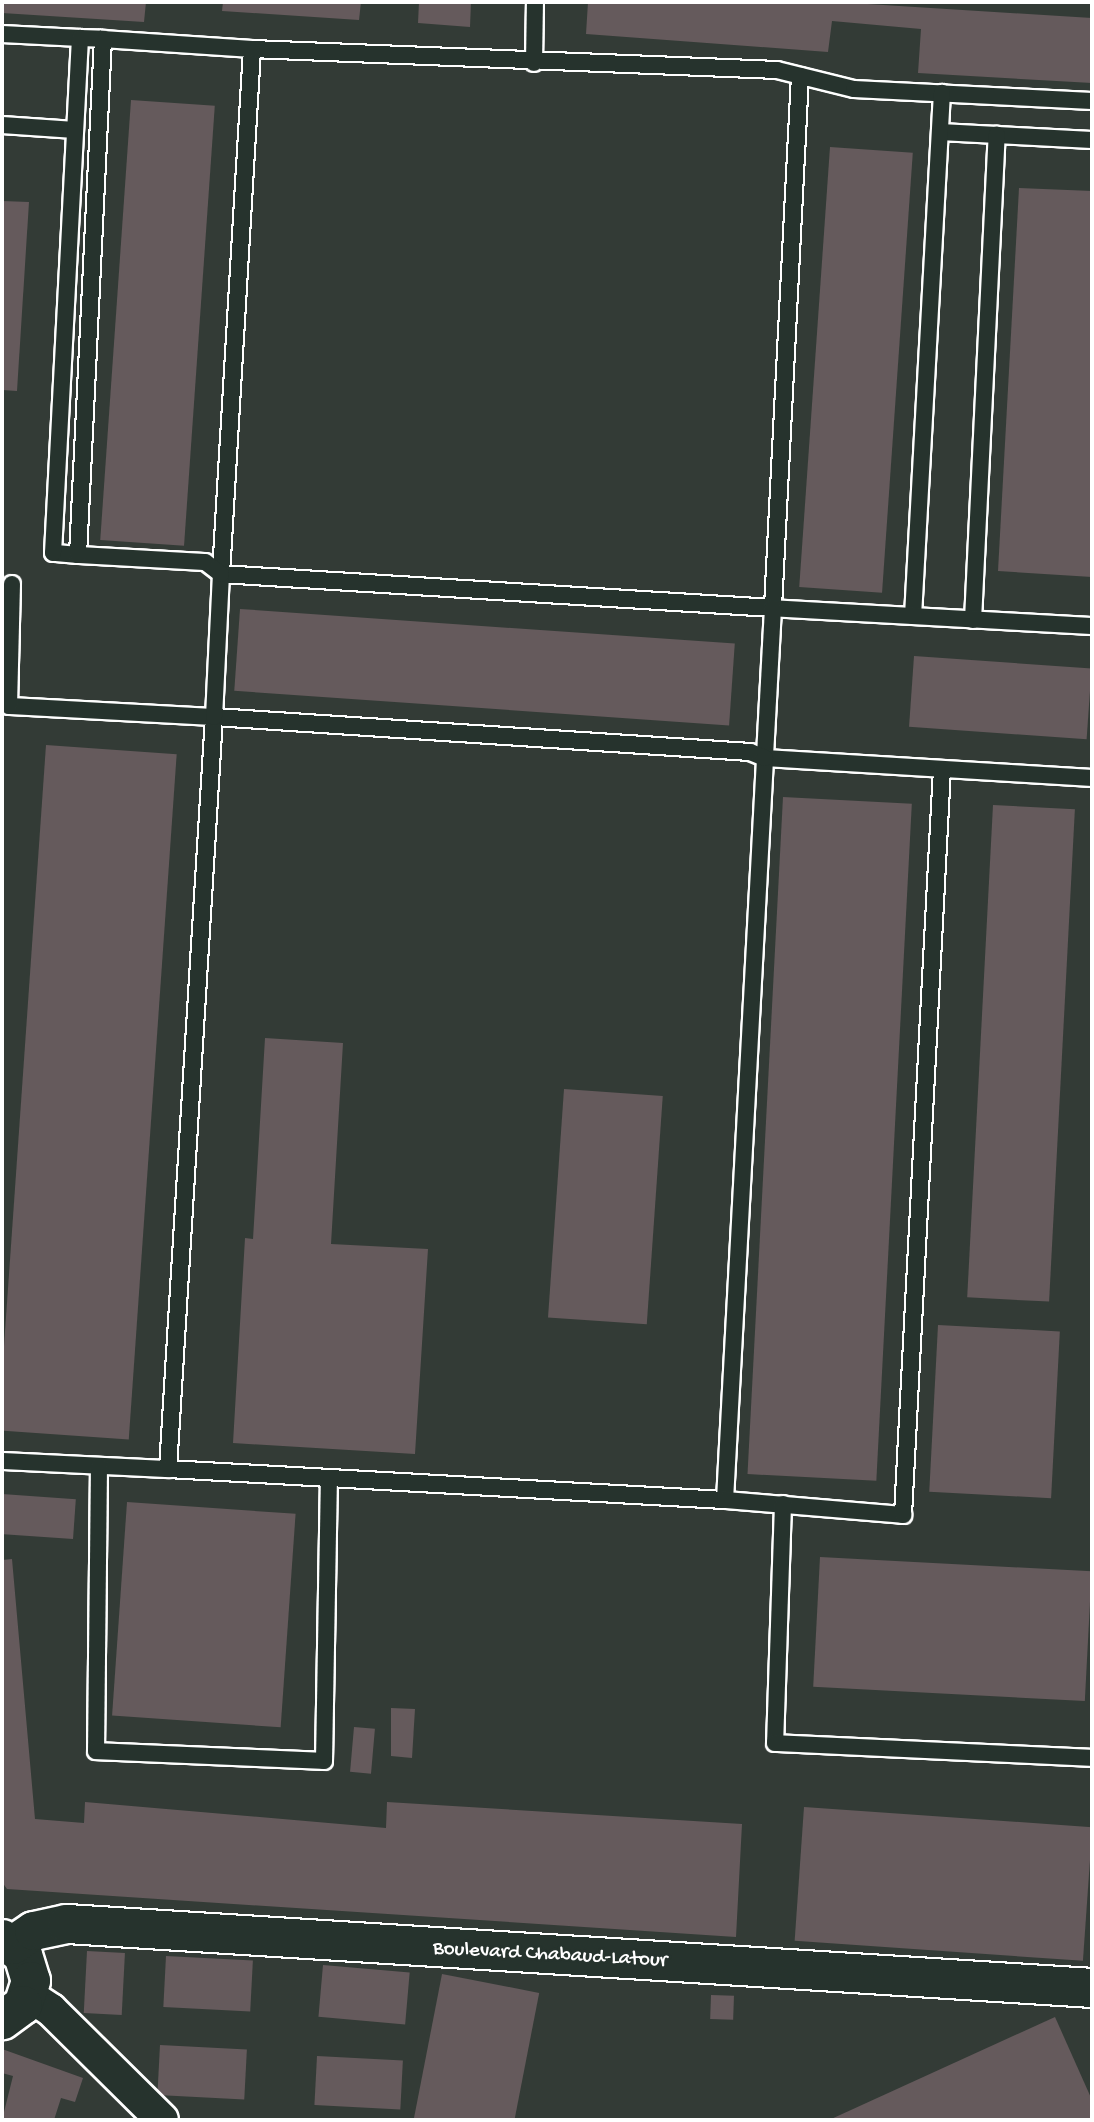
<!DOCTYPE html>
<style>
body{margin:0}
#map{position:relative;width:1094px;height:2122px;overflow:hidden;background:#333b36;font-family:"Gochi Hand",sans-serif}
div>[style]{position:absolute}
.building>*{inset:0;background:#655a5c;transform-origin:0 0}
.roads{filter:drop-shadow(2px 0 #fff) drop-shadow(-2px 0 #fff) drop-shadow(0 2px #fff) drop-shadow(0 -2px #fff)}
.lane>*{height:16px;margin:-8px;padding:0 8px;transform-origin:8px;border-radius:8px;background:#26332d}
.street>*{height:32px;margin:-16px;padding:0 16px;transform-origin:16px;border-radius:16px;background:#26332d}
.secondary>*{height:38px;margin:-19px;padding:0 19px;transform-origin:19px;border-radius:19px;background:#26332d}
span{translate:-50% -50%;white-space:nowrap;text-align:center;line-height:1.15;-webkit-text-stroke:5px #26332d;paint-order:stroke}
.street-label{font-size:21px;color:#fff}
.frame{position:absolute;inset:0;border:4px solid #fff;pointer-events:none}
</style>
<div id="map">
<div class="building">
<div style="clip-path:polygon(2px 2px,146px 2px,144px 22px,2px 13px)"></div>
<div style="clip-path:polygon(223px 2px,361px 2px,359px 20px,222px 11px)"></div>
<div style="clip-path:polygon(419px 2px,471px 2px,470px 27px,418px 23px)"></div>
<div style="clip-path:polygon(588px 2px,836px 2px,1092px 18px,1092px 83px,918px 73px,921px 29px,832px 21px,828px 52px,586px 34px)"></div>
<div style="left:131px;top:100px;width:84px;height:441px;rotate:4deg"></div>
<div style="left:830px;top:147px;width:83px;height:441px;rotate:4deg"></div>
<div style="clip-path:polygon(1019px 188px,1092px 191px,1092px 577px,998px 571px)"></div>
<div style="clip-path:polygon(2px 201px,29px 202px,17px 391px,2px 390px)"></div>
<div style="left:240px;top:609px;width:496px;height:82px;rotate:4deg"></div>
<div style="left:914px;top:656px;width:178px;height:71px;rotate:4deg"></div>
<div style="left:46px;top:745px;width:131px;height:687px;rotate:4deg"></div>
<div style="left:783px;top:797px;width:129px;height:678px;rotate:3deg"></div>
<div style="left:993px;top:805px;width:82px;height:493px;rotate:3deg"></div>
<div style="clip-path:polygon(265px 1038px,343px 1043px,331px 1244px,428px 1249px,415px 1454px,233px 1443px,245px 1238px,253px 1239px)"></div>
<div style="left:564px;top:1089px;width:99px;height:229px;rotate:4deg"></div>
<div style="left:938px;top:1325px;width:122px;height:167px;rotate:3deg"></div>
<div style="left:2px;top:1494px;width:74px;height:40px;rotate:4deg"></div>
<div style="left:127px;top:1502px;width:169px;height:214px;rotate:4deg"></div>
<div style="left:820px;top:1557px;width:272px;height:130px;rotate:3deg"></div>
<div style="clip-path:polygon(12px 1559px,35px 1819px,84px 1823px,85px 1802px,386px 1828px,387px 1802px,742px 1824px,736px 1937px,7px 1889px,2px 1882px,2px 1560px)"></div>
<div style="clip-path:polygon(391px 1708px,415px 1709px,412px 1758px,391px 1756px)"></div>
<div style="left:354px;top:1727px;width:21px;height:45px;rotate:5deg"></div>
<div style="left:804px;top:1807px;width:289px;height:134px;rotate:4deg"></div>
<div style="left:87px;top:1951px;width:38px;height:62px;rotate:3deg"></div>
<div style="left:166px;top:1956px;width:87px;height:51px;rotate:3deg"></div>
<div style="left:323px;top:1965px;width:87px;height:52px;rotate:5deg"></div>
<div style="left:442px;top:1974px;width:99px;height:148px;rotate:11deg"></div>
<div style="left:711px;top:1995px;width:23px;height:24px;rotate:2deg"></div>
<div style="clip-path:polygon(1055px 2017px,1092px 2100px,1092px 2120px,829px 2120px)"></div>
<div style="left:160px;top:2045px;width:87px;height:50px;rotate:3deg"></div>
<div style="clip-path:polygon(2px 2049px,83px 2078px,75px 2102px,61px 2098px,54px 2120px,2px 2120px,13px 2076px,2px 2073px)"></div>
<div style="left:317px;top:2056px;width:86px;height:49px;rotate:3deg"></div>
</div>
<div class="roads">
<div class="lane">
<div style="left:2px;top:34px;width:78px;rotate:2.9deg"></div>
<div style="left:534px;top:63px;width:61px;rotate:-89.1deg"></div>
<div style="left:800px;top:76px;width:533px;rotate:92.91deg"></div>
<div style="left:773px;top:608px;width:553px;rotate:-176.48deg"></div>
<div style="left:221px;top:574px;width:526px;rotate:-86.62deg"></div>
<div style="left:252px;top:49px;width:525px;rotate:2.29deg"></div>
<div style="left:777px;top:70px;width:79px;rotate:13.9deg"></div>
<div style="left:854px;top:89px;width:238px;rotate:2.9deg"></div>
<div style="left:2px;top:125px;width:73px;rotate:3.9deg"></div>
<div style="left:940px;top:132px;width:152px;rotate:3deg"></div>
<div style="left:78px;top:555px;width:25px;rotate:-175deg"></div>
<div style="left:53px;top:553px;width:516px;rotate:-87deg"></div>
<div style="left:80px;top:38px;width:23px;rotate:2deg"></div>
<div style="left:913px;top:616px;width:524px;rotate:-86.83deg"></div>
<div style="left:973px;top:620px;width:486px;rotate:-87.2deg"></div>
<div style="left:1092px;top:626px;width:320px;rotate:-176.8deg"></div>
<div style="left:773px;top:608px;width:150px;rotate:93.1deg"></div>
<div style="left:765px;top:758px;width:328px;rotate:3.5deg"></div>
<div style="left:2px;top:1461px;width:166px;rotate:2.8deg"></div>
<div style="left:168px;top:1469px;width:753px;rotate:-86.5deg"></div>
<div style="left:214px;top:717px;width:205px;rotate:-176.9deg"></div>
<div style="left:9px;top:706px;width:122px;rotate:-88.6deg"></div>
<div style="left:99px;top:1466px;width:285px;rotate:90.6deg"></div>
<div style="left:96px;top:1751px;width:228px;rotate:2.5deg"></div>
<div style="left:324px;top:1761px;width:283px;rotate:-89deg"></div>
<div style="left:168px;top:1469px;width:558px;rotate:3.19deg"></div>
<div style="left:725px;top:1500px;width:743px;rotate:-86.91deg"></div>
<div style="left:765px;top:758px;width:16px;rotate:-158deg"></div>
<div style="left:750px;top:752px;width:537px;rotate:-176.26deg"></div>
<div style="left:214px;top:717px;width:143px;rotate:-87.2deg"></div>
<div style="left:221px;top:574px;width:20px;rotate:-143deg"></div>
<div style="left:205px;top:562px;width:127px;rotate:-176.8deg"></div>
<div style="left:78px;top:555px;width:517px;rotate:-87.23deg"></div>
<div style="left:103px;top:39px;width:149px;rotate:3.8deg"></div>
<div style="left:725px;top:1500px;width:179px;rotate:4.8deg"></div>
<div style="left:903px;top:1515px;width:747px;rotate:-87.01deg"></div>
<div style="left:783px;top:1504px;width:239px;rotate:91.9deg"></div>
<div style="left:775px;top:1743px;width:317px;rotate:2.7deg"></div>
</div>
<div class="street">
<div style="left:28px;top:1995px;width:27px;rotate:33deg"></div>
<div style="left:51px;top:2010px;width:156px;rotate:44.7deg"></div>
</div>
<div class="secondary">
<div style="left:2px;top:1939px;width:26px;rotate:37deg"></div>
<div style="left:23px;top:1955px;width:27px;rotate:73deg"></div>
<div style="left:31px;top:1981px;width:25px;rotate:108deg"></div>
<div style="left:23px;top:2005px;width:26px;rotate:144deg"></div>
<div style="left:13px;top:1945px;width:25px;rotate:-34deg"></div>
<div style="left:34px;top:1931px;width:34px;rotate:-12deg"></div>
<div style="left:67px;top:1924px;width:1027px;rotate:3.57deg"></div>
</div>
</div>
<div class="street-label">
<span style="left:550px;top:1956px;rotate:3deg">Boulevard Chabaud-Latour</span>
</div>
<div class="frame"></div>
</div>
